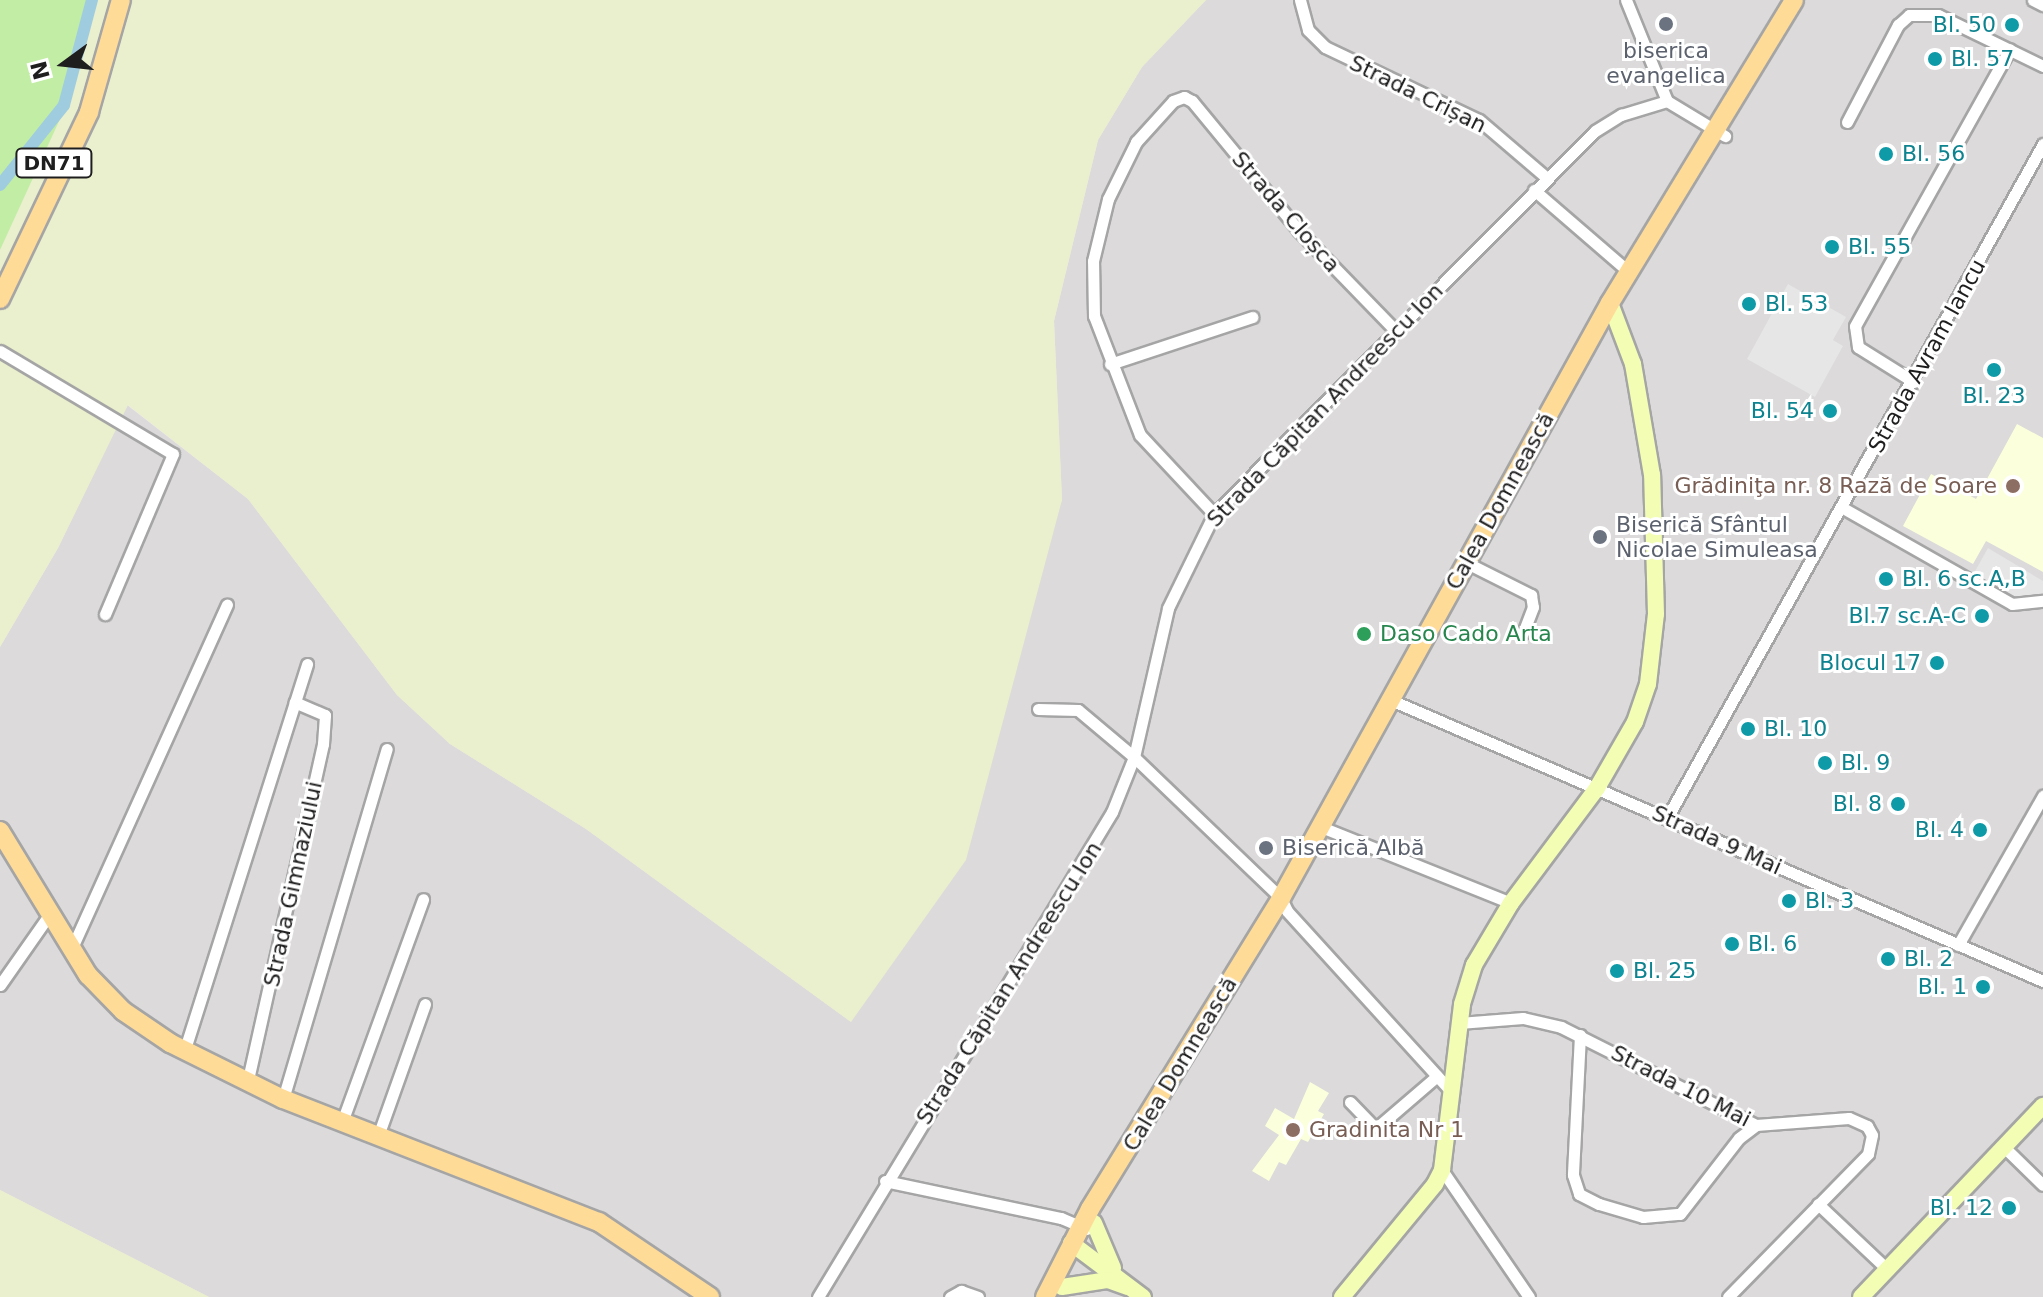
<!DOCTYPE html>
<meta charset="utf-8">
<style>
body{margin:0}
#map{position:relative;width:2043px;height:1297px;overflow:hidden;background:#efece3;font-family:"DejaVu Sans",sans-serif}
div>[style]{position:absolute}
.residential>*{inset:0;background:#dcdada}
.education>*{inset:0;background:#fcffdc}
.farmland>*{inset:0;background:#eaefcd}
.grass>*{inset:0;background:#c2eda5}
.parking>*{inset:0;background:#e6e6e6}
.canal>*{height:12px;margin:-6px;padding:0 6px;transform-origin:6px;border-radius:6px;background:#a0cce0}
.roads{filter:drop-shadow(2px 0 #a5a5a5) drop-shadow(-2px 0 #a5a5a5) drop-shadow(0 2px #a5a5a5) drop-shadow(0 -2px #a5a5a5)}
.street>*{height:11px;margin:-5.5px;padding:0 5.5px;transform-origin:5.5px;border-radius:5.5px;background:#fff}
.secondary>*{height:16px;margin:-8px;padding:0 8px;transform-origin:8px;border-radius:8px;background:#f3fdb3}
.primary>*{height:18px;margin:-9px;padding:0 9px;transform-origin:9px;border-radius:9px;background:#ffdb98}
.dots>*{width:22px;height:22px;translate:-50% -50%;box-sizing:border-box;border:4px solid #fff;border-radius:50%}
span{translate:-50% -50%;white-space:nowrap;text-align:center;line-height:1.15;-webkit-text-stroke:6px #fff;paint-order:stroke}
.shield-label span{padding:2px 6px;background:#fff;border:2px solid;border-radius:6px;-webkit-text-stroke-width:0}
.shield-label{font-size:20px;color:#1e1e1e;font-weight:700}
.culture-label{font-size:22px;color:#0d838f}
.right{translate:-100% -50%;text-align:right}
.left{translate:0 -50%;text-align:left}
.worship-label{font-size:22px;color:#5b616d}
.street-label{font-size:22px;color:#1e1e1e}
.education-label{font-size:22px;color:#785e54}
.leisure-label{font-size:22px;color:#27864d}
.north{position:absolute;left:24px;top:24px;width:80px;height:80px;-webkit-text-stroke:6px #fff;paint-order:stroke;rotate:255deg;font-size:22px;font-weight:700;line-height:32px;text-align:center;color:#1e1e1e}
.north::after{content:'';display:block;margin:auto;width:28px;height:36px;background:#1e1e1e;clip-path:polygon(50% 0,100% 100%,50% 72%,0 100%)}
</style>
<div id="map">
<div class="residential">
<div style="clip-path:polygon(1206px 0,2043px 0,2043px 1297px,209px 1297px,0 1190px,0 647px,58px 548px,127px 405px,248px 499px,397px 695px,450px 744px,586px 829px,851px 1022px,1062px 500px,1054px 321px,1098px 140px,1142px 67px)"></div>
</div>
<div class="education">
<div style="clip-path:polygon(2017px 424px,2043px 438px,2043px 572px,1986px 541px,1973px 564px,1903px 526px,1931px 474px,1976px 499px)"></div>
<div style="clip-path:polygon(1310px 1082px,1329px 1093px,1318px 1111px,1324px 1114px,1308px 1142px,1301px 1139px,1286px 1165px,1279px 1162px,1269px 1181px,1252px 1171px,1279px 1135px,1265px 1126px,1275px 1108px,1294px 1119px)"></div>
</div>
<div class="farmland">
<div style="clip-path:polygon(94px 0,1206px 0,1142px 67px,1098px 140px,1054px 321px,1062px 500px,966px 860px,851px 1022px,586px 829px,450px 744px,397px 695px,248px 499px,128px 405px,58px 548px,0 647px,0 250px,66px 106px)"></div>
<div style="clip-path:polygon(0 1190px,209px 1297px,0 1297px)"></div>
</div>
<div class="grass">
<div style="clip-path:polygon(0 0,94px 0,66px 106px,0 250px)"></div>
</div>
<div class="parking">
<div style="clip-path:polygon(1788px 284px,1846px 317px,1833px 340px,1843px 346px,1815px 397px,1747px 359px)"></div>
<div style="clip-path:polygon(1988px 548px,2043px 581px,2043px 596px,2021px 600px,1974px 573px)"></div>
</div>
<div class="canal">
<div style="left:0;top:185px;width:102px;rotate:-51.3deg"></div>
<div style="left:64px;top:105px;width:109px;rotate:-75.1deg"></div>
</div>
<div class="roads">
<div class="street">
<div style="left:1300px;top:0;width:31px;rotate:75deg"></div>
<div style="left:1308px;top:30px;width:24px;rotate:45deg"></div>
<div style="left:1325px;top:47px;width:170px;rotate:25.4deg"></div>
<div style="left:1479px;top:120px;width:89px;rotate:40.5deg"></div>
<div style="left:1626px;top:0;width:109px;rotate:67.9deg"></div>
<div style="left:1667px;top:101px;width:68px;rotate:31.1deg"></div>
<div style="left:2033px;top:0;width:11px;rotate:27deg"></div>
<div style="left:1847px;top:122px;width:110px;rotate:-62.3deg"></div>
<div style="left:1898px;top:25px;width:15px;rotate:-42deg"></div>
<div style="left:1909px;top:15px;width:29px"></div>
<div style="left:1938px;top:15px;width:117px;rotate:25.9deg"></div>
<div style="left:1534px;top:190px;width:125px;rotate:40.8deg"></div>
<div style="left:0;top:351px;width:201px;rotate:30.8deg"></div>
<div style="left:173px;top:454px;width:174px;rotate:113deg"></div>
<div style="left:1110px;top:364px;width:150px;rotate:-18.3deg"></div>
<div style="left:1914px;top:382px;width:66px;rotate:-148deg"></div>
<div style="left:1858px;top:347px;width:21px;rotate:-98deg"></div>
<div style="left:1855px;top:326px;width:317px;rotate:-60.8deg"></div>
<div style="left:1843px;top:508px;width:194px;rotate:29.6deg"></div>
<div style="left:2012px;top:604px;width:31px;rotate:-6deg"></div>
<div style="left:1214px;top:514px;width:108px;rotate:-133.1deg"></div>
<div style="left:1140px;top:435px;width:128px;rotate:-111.1deg"></div>
<div style="left:1094px;top:316px;width:55px;rotate:-91deg"></div>
<div style="left:1093px;top:261px;width:64px;rotate:-76.4deg"></div>
<div style="left:1108px;top:199px;width:64px;rotate:-63.8deg"></div>
<div style="left:1136px;top:142px;width:55px;rotate:-47.9deg"></div>
<div style="left:1173px;top:101px;width:12px;rotate:-20deg"></div>
<div style="left:1184px;top:97px;width:9px;rotate:27deg"></div>
<div style="left:1192px;top:101px;width:168px;rotate:50.5deg"></div>
<div style="left:1299px;top:231px;width:136px;rotate:45.9deg"></div>
<div style="left:1475px;top:567px;width:63px;rotate:26.6deg"></div>
<div style="left:1531px;top:595px;width:12px;rotate:81deg"></div>
<div style="left:1533px;top:607px;width:28px;rotate:111deg"></div>
<div style="left:1391px;top:700px;width:710px;rotate:23.32deg"></div>
<div style="left:1038px;top:709px;width:40px;rotate:1.4deg"></div>
<div style="left:1078px;top:710px;width:73px;rotate:40deg"></div>
<div style="left:1134px;top:757px;width:204px;rotate:43.8deg"></div>
<div style="left:1281px;top:898px;width:14px;rotate:65deg"></div>
<div style="left:1287px;top:911px;width:242px;rotate:47.7deg"></div>
<div style="left:1667px;top:818px;width:772px;rotate:-60.84deg"></div>
<div style="left:1321px;top:827px;width:205px;rotate:21.8deg"></div>
<div style="left:1958px;top:945px;width:172px;rotate:-60.3deg"></div>
<div style="left:71px;top:950px;width:379px;rotate:-65.7deg"></div>
<div style="left:0;top:985px;width:85px;rotate:-55deg"></div>
<div style="left:1459px;top:1023px;width:64px;rotate:-4.5deg"></div>
<div style="left:1523px;top:1018px;width:39px;rotate:13deg"></div>
<div style="left:1561px;top:1027px;width:218px;rotate:26.7deg"></div>
<div style="left:1756px;top:1125px;width:93px;rotate:-4.3deg"></div>
<div style="left:1849px;top:1118px;width:20px;rotate:24deg"></div>
<div style="left:1867px;top:1126px;width:10px;rotate:61deg"></div>
<div style="left:1872px;top:1135px;width:19px;rotate:102deg"></div>
<div style="left:1868px;top:1154px;width:200px;rotate:134.4deg"></div>
<div style="left:1580px;top:1035px;width:140px;rotate:92.9deg"></div>
<div style="left:1573px;top:1175px;width:20px;rotate:72deg"></div>
<div style="left:1579px;top:1194px;width:22px;rotate:27deg"></div>
<div style="left:1599px;top:1204px;width:46px;rotate:16.5deg"></div>
<div style="left:1643px;top:1217px;width:37px;rotate:-5deg"></div>
<div style="left:1680px;top:1214px;width:96px;rotate:-52.2deg"></div>
<div style="left:1739px;top:1138px;width:21px;rotate:-37deg"></div>
<div style="left:184px;top:1052px;width:407px;rotate:-72.4deg"></div>
<div style="left:247px;top:1084px;width:348px;rotate:-77.4deg"></div>
<div style="left:323px;top:744px;width:29px;rotate:-86deg"></div>
<div style="left:325px;top:715px;width:33px;rotate:-157deg"></div>
<div style="left:283px;top:1099px;width:365px;rotate:-73.5deg"></div>
<div style="left:1350px;top:1102px;width:33px;rotate:46deg"></div>
<div style="left:1373px;top:1126px;width:7px;rotate:-8deg"></div>
<div style="left:1380px;top:1125px;width:75px;rotate:-40.7deg"></div>
<div style="left:342px;top:1122px;width:237px;rotate:-70deg"></div>
<div style="left:378px;top:1136px;width:140px;rotate:-70.4deg"></div>
<div style="left:2004px;top:1147px;width:54px;rotate:44.3deg"></div>
<div style="left:1442px;top:1170px;width:154px;rotate:55.6deg"></div>
<div style="left:885px;top:1181px;width:180px;rotate:11.9deg"></div>
<div style="left:1061px;top:1218px;width:28px;rotate:23deg"></div>
<div style="left:1818px;top:1204px;width:95px;rotate:43.3deg"></div>
<div style="left:818px;top:1297px;width:567px;rotate:-58.78deg"></div>
<div style="left:1112px;top:812px;width:59px;rotate:-68.2deg"></div>
<div style="left:1134px;top:757px;width:153px;rotate:-77.1deg"></div>
<div style="left:1168px;top:608px;width:105px;rotate:-63.9deg"></div>
<div style="left:1214px;top:514px;width:540px;rotate:-45.15deg"></div>
<div style="left:1595px;top:131px;width:31px;rotate:-32deg"></div>
<div style="left:1621px;top:115px;width:48px;rotate:-16.9deg"></div>
<div style="left:950px;top:1297px;width:13px;rotate:-29deg"></div>
<div style="left:961px;top:1291px;width:18px;rotate:19deg"></div>
</div>
<div class="secondary">
<div style="left:1094px;top:1223px;width:49px;rotate:67.1deg"></div>
<div style="left:1071px;top:1243px;width:90px;rotate:36.9deg"></div>
<div style="left:1062px;top:1287px;width:47px;rotate:-8.7deg"></div>
<div style="left:1108px;top:1280px;width:20px;rotate:20deg"></div>
<div style="left:1342px;top:1297px;width:146px;rotate:-50.5deg"></div>
<div style="left:1435px;top:1184px;width:16px;rotate:-63deg"></div>
<div style="left:1442px;top:1170px;width:167px;rotate:-83.1deg"></div>
<div style="left:1462px;top:1004px;width:41px;rotate:-72.9deg"></div>
<div style="left:1474px;top:965px;width:72px;rotate:-59.2deg"></div>
<div style="left:1511px;top:903px;width:144px;rotate:-53.2deg"></div>
<div style="left:1597px;top:788px;width:76px;rotate:-60.1deg"></div>
<div style="left:1635px;top:722px;width:40px;rotate:-71.1deg"></div>
<div style="left:1648px;top:684px;width:70px;rotate:-83.5deg"></div>
<div style="left:1656px;top:614px;width:139px;rotate:-91.6deg"></div>
<div style="left:1652px;top:475px;width:113px;rotate:-99.7deg"></div>
<div style="left:1633px;top:364px;width:65px;rotate:-110.7deg"></div>
<div style="left:1861px;top:1297px;width:264px;rotate:-46.4deg"></div>
</div>
<div class="primary">
<div style="left:0;top:299px;width:207px;rotate:-64.5deg"></div>
<div style="left:89px;top:112px;width:116px;rotate:-74.1deg"></div>
<div style="left:0;top:831px;width:169px;rotate:58.6deg"></div>
<div style="left:88px;top:975px;width:50px;rotate:45.8deg"></div>
<div style="left:123px;top:1011px;width:57px;rotate:34.2deg"></div>
<div style="left:170px;top:1043px;width:126px;rotate:26.4deg"></div>
<div style="left:283px;top:1099px;width:339px;rotate:21.3deg"></div>
<div style="left:599px;top:1222px;width:134px;rotate:34deg"></div>
<div style="left:1045px;top:1297px;width:99px;rotate:-62.9deg"></div>
<div style="left:1090px;top:1209px;width:365px;rotate:-58.4deg"></div>
<div style="left:1281px;top:898px;width:680px;rotate:-61.06deg"></div>
<div style="left:1610px;top:303px;width:354px;rotate:-58.7deg"></div>
</div>
</div>
<div class="dots">
<div style="left:1666px;top:24px;background:#6b7280"></div>
<div style="left:2012px;top:25px;background:#0f9aa8"></div>
<div style="left:1935px;top:59px;background:#0f9aa8"></div>
<div style="left:1886px;top:154px;background:#0f9aa8"></div>
<div style="left:1832px;top:247px;background:#0f9aa8"></div>
<div style="left:1749px;top:304px;background:#0f9aa8"></div>
<div style="left:1994px;top:370px;background:#0f9aa8"></div>
<div style="left:1830px;top:411px;background:#0f9aa8"></div>
<div style="left:2013px;top:486px;background:#8d6e63"></div>
<div style="left:1600px;top:537px;background:#6b7280"></div>
<div style="left:1886px;top:579px;background:#0f9aa8"></div>
<div style="left:1982px;top:616px;background:#0f9aa8"></div>
<div style="left:1364px;top:634px;background:#2e9e5b"></div>
<div style="left:1937px;top:663px;background:#0f9aa8"></div>
<div style="left:1748px;top:729px;background:#0f9aa8"></div>
<div style="left:1825px;top:763px;background:#0f9aa8"></div>
<div style="left:1898px;top:804px;background:#0f9aa8"></div>
<div style="left:1980px;top:830px;background:#0f9aa8"></div>
<div style="left:1266px;top:848px;background:#6b7280"></div>
<div style="left:1789px;top:901px;background:#0f9aa8"></div>
<div style="left:1732px;top:944px;background:#0f9aa8"></div>
<div style="left:1888px;top:959px;background:#0f9aa8"></div>
<div style="left:1617px;top:971px;background:#0f9aa8"></div>
<div style="left:1983px;top:987px;background:#0f9aa8"></div>
<div style="left:1293px;top:1130px;background:#8d6e63"></div>
<div style="left:2009px;top:1208px;background:#0f9aa8"></div>
</div>
<div class="shield-label">
<span style="left:54px;top:163px">DN71</span>
</div>
<div class="culture-label">
<span class="right" style="left:1996px;top:25px">Bl. 50</span>
<span class="left" style="left:1951px;top:59px">Bl. 57</span>
<span class="left" style="left:1902px;top:154px">Bl. 56</span>
<span class="left" style="left:1848px;top:247px">Bl. 55</span>
<span class="left" style="left:1765px;top:304px">Bl. 53</span>
<span style="left:1994px;top:396px">Bl. 23</span>
<span class="right" style="left:1814px;top:411px">Bl. 54</span>
<span class="left" style="left:1902px;top:579px">Bl. 6 sc.A,B</span>
<span class="right" style="left:1966px;top:616px">Bl.7 sc.A-C</span>
<span class="right" style="left:1921px;top:663px">Blocul 17</span>
<span class="left" style="left:1764px;top:729px">Bl. 10</span>
<span class="left" style="left:1841px;top:763px">Bl. 9</span>
<span class="right" style="left:1882px;top:804px">Bl. 8</span>
<span class="right" style="left:1964px;top:830px">Bl. 4</span>
<span class="left" style="left:1805px;top:901px">Bl. 3</span>
<span class="left" style="left:1748px;top:944px">Bl. 6</span>
<span class="left" style="left:1904px;top:959px">Bl. 2</span>
<span class="left" style="left:1633px;top:971px">Bl. 25</span>
<span class="right" style="left:1967px;top:987px">Bl. 1</span>
<span class="right" style="left:1993px;top:1208px">Bl. 12</span>
</div>
<div class="worship-label">
<span style="left:1666px;top:63px">biserica<br>evangelica</span>
<span class="left" style="left:1616px;top:537px">Biserică Sfântul<br>Nicolae Simuleasa</span>
<span class="left" style="left:1282px;top:848px">Biserică Albă</span>
</div>
<div class="street-label">
<span style="left:1418px;top:94px;rotate:26deg">Strada Crișan</span>
<span style="left:1286px;top:212px;rotate:49deg">Strada Cloșca</span>
<span style="left:1927px;top:356px;rotate:-61deg">Strada Avram Iancu</span>
<span style="left:1325px;top:405px;rotate:-46deg">Strada Căpitan Andreescu Ion</span>
<span style="left:1500px;top:501px;rotate:-61deg">Calea Domnească</span>
<span style="left:1717px;top:840px;rotate:24deg">Strada 9 Mai</span>
<span style="left:293px;top:884px;rotate:-78deg">Strada Gimnaziului</span>
<span style="left:1009px;top:983px;rotate:-58deg">Strada Căpitan Andreescu Ion</span>
<span style="left:1180px;top:1064px;rotate:-59deg">Calea Domnească</span>
<span style="left:1681px;top:1086px;rotate:27deg">Strada 10 Mai</span>
</div>
<div class="education-label">
<span class="right" style="left:1997px;top:486px">Grădiniţa nr. 8 Rază de Soare</span>
<span class="left" style="left:1309px;top:1130px">Gradinita Nr 1</span>
</div>
<div class="leisure-label">
<span class="left" style="left:1380px;top:634px">Daso Cado Arta</span>
</div>
<div class="north">N</div>
</div>
